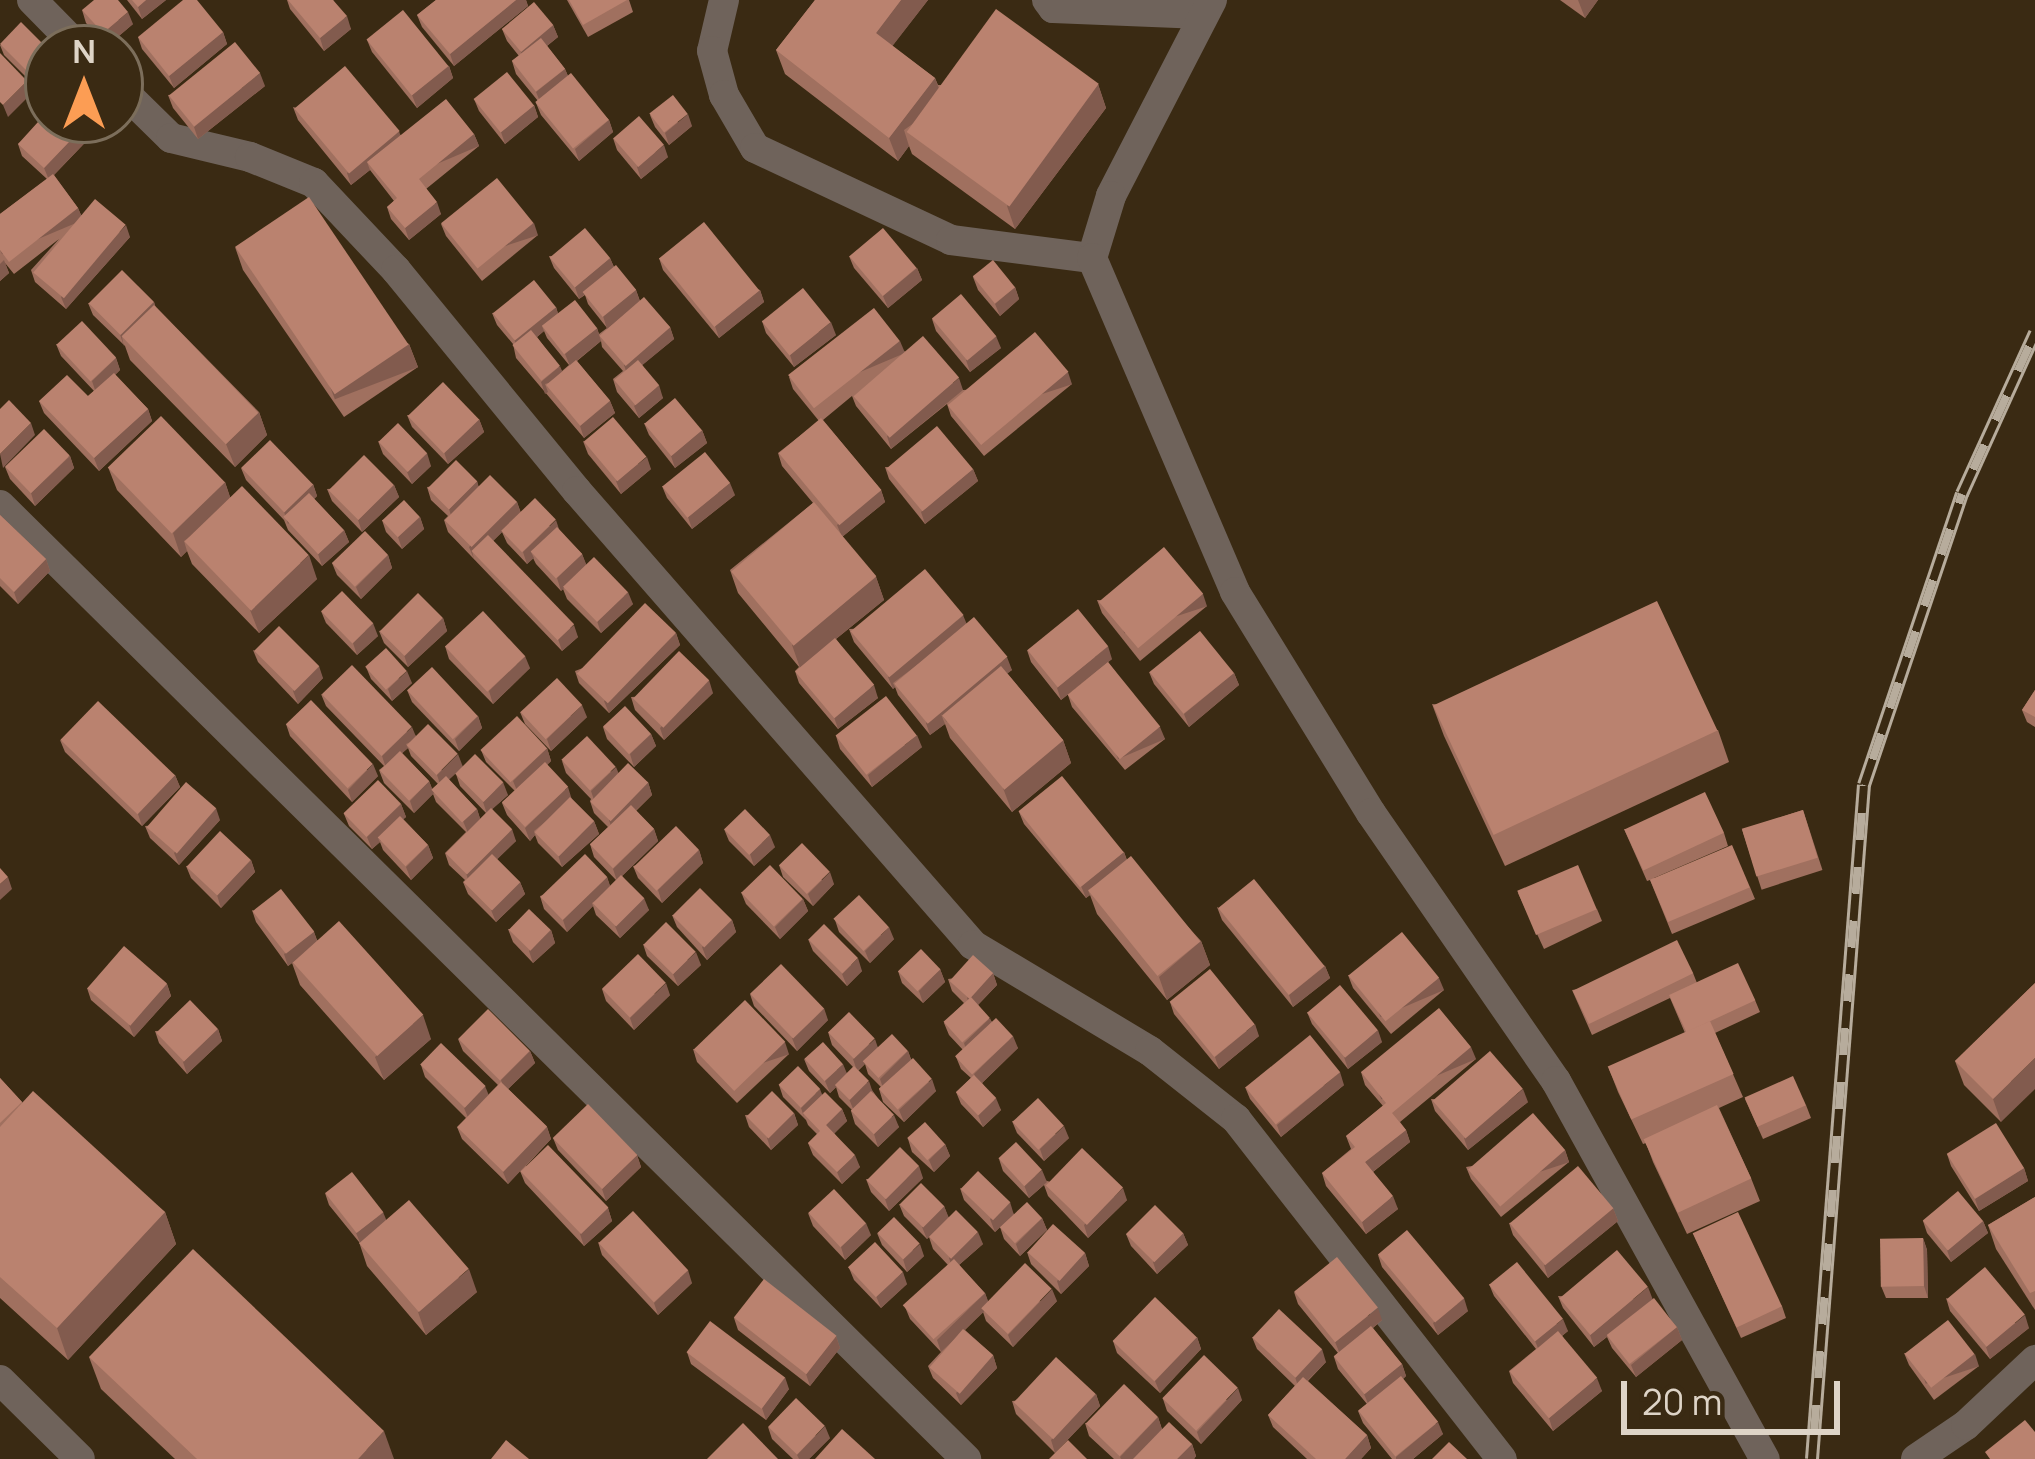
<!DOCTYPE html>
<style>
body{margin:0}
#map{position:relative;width:2035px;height:1459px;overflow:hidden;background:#3a2a13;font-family:Manrope,sans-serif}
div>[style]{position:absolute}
.minor>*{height:30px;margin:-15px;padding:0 15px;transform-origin:15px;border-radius:15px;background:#6f635b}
.rail>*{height:14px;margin-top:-7px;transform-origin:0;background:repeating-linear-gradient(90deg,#3a2a13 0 27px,#b7ac9c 0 54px);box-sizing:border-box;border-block:3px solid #b7ac9c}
.wall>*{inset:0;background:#a0705f;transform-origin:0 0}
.shaded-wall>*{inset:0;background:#825b4e;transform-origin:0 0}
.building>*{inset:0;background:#ba826f;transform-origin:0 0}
span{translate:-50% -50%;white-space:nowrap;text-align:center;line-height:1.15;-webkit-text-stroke:12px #3a2a13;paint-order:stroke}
.north{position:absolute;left:24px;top:24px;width:120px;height:120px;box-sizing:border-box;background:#3a2a13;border:3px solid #7c6e5b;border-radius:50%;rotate:0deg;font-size:33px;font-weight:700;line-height:48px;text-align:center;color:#ded4c7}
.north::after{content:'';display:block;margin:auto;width:42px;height:54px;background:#fc9d54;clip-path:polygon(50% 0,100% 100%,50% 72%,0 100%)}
.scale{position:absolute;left:1621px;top:1381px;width:219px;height:54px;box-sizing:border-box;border:6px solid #ded4c7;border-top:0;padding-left:15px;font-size:36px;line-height:42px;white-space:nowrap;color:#ded4c7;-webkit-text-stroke:9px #3a2a13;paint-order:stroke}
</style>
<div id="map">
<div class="minor">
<div style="left:32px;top:0;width:67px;rotate:45.6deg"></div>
<div style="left:724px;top:0;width:52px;rotate:103.2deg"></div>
<div style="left:712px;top:51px;width:46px;rotate:74.7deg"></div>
<div style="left:724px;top:95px;width:61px;rotate:59.7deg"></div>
<div style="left:755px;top:148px;width:217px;rotate:25.1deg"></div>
<div style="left:951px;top:240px;width:142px;rotate:7.3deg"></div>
<div style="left:1047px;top:0;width:10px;rotate:53deg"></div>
<div style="left:1053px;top:8px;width:149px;rotate:2.3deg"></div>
<div style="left:1212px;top:0;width:220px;rotate:117.3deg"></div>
<div style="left:1111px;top:196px;width:65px;rotate:107deg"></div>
<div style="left:1092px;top:258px;width:363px;rotate:66.8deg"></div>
<div style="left:1235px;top:592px;width:259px;rotate:58.4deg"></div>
<div style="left:1371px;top:813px;width:326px;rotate:55.4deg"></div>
<div style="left:1556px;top:1081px;width:432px;rotate:61.1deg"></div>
<div style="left:120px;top:88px;width:71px;rotate:44.4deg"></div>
<div style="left:171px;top:138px;width:81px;rotate:13.5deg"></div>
<div style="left:250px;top:157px;width:69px;rotate:22.1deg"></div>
<div style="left:314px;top:183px;width:120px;rotate:46.7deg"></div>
<div style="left:396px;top:270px;width:286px;rotate:50.7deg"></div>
<div style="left:577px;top:491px;width:602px;rotate:48.9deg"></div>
<div style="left:973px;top:945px;width:206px;rotate:30.9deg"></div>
<div style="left:1150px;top:1051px;width:110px;rotate:38.3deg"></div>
<div style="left:1236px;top:1119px;width:432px;rotate:52deg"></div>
<div style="left:0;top:505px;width:1358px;rotate:44.64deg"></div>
<div style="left:0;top:1380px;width:112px;rotate:44.6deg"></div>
<div style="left:1916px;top:1459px;width:60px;rotate:-34.2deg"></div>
<div style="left:1966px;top:1425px;width:95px;rotate:-43.3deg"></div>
</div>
<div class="rail">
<div style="left:1812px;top:1459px;width:676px;rotate:-85.59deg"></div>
<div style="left:1864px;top:785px;width:307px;rotate:-71.4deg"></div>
<div style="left:1962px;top:494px;width:177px;rotate:-65.6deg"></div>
</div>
<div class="wall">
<div style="clip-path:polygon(127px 0,166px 0,142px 19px)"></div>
<div style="clip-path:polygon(287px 0,333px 0,351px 29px,324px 51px,290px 9px)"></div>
<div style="clip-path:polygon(436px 0,526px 0,528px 6px,454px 66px,422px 27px,417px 15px)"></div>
<div style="clip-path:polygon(567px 0,629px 0,633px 12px,588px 37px)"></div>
<div style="clip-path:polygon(815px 0,928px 0,892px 46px,935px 78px,938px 85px,1098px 84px,1106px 108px,1015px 229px,912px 154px,909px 146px,898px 161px,785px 74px,776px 50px)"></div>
<div style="clip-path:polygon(1560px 0,1598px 0,1585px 18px)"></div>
<div style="clip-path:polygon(82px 10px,133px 24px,107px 46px,86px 23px)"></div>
<div style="clip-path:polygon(553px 25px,558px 37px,547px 46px,565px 69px,568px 76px,609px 120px,613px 132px,579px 161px,541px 115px,536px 103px,538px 101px,516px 74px,512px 61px,519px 56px,507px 41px,502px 29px)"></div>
<div style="clip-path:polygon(223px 32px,227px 44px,174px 88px,142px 49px,138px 37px)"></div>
<div style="clip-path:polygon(367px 40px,449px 66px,453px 78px,417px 108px,372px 52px)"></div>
<div style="clip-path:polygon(0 45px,48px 49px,48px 99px,4px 55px)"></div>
<div style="clip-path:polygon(265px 86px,198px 139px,173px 108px,168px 95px)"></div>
<div style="clip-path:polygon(474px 99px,534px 105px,538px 117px,505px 144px,479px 111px)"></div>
<div style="clip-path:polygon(293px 107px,401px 135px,474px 134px,479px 146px,426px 189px,441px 214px,409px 240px,391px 219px,387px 207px,394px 201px,370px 170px,351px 185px,298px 120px)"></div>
<div style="clip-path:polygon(650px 115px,692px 126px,669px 145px,655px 127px)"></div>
<div style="clip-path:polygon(48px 120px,99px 120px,101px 126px,54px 175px,78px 208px,81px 215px,130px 237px,66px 309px,35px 282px,31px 270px,59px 239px,14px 274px,5px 263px,9px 273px,0 281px,0 214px,47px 179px,22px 156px,18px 144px)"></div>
<div style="clip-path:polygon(613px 138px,668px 157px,641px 179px,617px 150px)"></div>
<div style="clip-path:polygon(441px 224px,538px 235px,482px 281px,446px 236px)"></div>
<div style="clip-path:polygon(235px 247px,409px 344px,418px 367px,344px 417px,243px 270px)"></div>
<div style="clip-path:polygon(evenodd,549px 256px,610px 258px,614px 267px,636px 290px,640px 301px,670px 327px,674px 339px,642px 365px,663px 398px,639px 418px,617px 392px,613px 379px,623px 371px,602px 347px,601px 341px,577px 361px,610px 401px,615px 413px,584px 438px,516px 358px,513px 344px,497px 325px,492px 313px,556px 307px,558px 314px,597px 328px,599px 334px,607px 328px,588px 304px,585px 295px,579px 299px,554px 268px,549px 256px,544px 331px,547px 338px,569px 365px,562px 371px,537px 337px,544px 331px)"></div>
<div style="clip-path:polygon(849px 256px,917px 268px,922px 280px,888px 308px,854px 268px)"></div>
<div style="clip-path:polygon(659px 258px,760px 290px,764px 302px,719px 338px,663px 270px)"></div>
<div style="clip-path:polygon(973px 277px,1015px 287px,1019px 299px,1000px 316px,978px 290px)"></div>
<div style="clip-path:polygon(154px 302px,155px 306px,259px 412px,267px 435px,235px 467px,130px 360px,125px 346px,93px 315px,88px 303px)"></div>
<div style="clip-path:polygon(932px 319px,1001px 348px,970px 372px,936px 331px)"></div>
<div style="clip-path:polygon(762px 321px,836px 335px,794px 367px,766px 333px)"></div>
<div style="clip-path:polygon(56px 344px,116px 358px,120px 370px,115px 375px,148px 409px,152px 421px,99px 471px,44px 413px,39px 401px,88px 396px,94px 391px,61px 356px)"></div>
<div style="clip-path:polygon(904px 351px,963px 390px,1072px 384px,984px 456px,951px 416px,947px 404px,891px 449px,856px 406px,852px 396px,823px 420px,881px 490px,885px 502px,842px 537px,876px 577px,884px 600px,836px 639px,878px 698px,838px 729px,799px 683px,795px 671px,799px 667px,738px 593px,730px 570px,813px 503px,782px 466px,778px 453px,819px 421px,793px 389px,789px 377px)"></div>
<div style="clip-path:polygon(407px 415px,479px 419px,484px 432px,448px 464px,412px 427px)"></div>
<div style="clip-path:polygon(644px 423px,702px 430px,707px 443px,675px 468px,649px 435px)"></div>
<div style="clip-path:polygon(378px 441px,431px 466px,412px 484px,383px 454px)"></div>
<div style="clip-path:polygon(583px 441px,651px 469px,621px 494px,588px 454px)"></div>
<div style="clip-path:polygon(70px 456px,74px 468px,35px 506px,10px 479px,5px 467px)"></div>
<div style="clip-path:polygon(108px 467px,225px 482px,230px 497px,317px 579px,259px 633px,192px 564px,187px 551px,181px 557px,117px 490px)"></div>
<div style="clip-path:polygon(885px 467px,973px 469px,978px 481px,925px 524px,889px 479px)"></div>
<div style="clip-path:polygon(241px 468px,313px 484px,317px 496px,314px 499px,344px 530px,349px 542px,322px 566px,288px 530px,284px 520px,246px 480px)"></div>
<div style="clip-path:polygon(477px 481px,478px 486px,517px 502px,521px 513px,559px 530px,582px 554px,586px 565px,633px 604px,601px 633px,567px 599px,563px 589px,561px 591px,536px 564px,533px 558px,527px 564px,507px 543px,502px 532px,493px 541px,578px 637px,562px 651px,448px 532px,444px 520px,448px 516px,431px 500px,427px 487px)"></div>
<div style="clip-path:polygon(394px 485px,399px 497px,362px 532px,332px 501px,327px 489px)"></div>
<div style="clip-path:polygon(662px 486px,735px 495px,692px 529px,667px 498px)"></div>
<div style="clip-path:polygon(0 515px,46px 559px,50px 571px,18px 604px,0 586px)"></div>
<div style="clip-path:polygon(420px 517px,424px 529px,402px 549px,386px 532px,382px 520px)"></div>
<div style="clip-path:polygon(388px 555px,392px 568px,361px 599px,337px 575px,332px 563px)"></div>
<div style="clip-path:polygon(1097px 600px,1207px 606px,1140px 661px,1102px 613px)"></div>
<div style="clip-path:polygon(321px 611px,378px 636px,357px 655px,326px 623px)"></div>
<div style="clip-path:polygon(443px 618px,447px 631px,408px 667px,384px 643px,379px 631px)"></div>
<div style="clip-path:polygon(967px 624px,1012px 670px,1007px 673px,1063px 740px,1071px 763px,1012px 812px,950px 738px,945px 724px,930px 735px,898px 695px,895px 687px,893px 689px,854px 642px,849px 629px)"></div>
<div style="clip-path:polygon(676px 633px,680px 645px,609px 713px,579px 683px,575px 671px)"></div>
<div style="clip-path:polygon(445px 646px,530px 668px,493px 704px,449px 659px)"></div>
<div style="clip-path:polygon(253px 650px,323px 678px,298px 704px,258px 662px)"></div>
<div style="clip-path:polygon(1027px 650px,1112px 659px,1108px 662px,1165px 739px,1125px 770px,1072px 707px,1068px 695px,1096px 672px,1061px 700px,1031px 662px)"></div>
<div style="clip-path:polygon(366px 667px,412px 683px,392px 701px,371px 679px)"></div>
<div style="clip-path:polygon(1149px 672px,1234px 673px,1239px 685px,1189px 727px,1154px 684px)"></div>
<div style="clip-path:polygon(407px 690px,478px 716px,482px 728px,459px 751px,412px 702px)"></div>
<div style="clip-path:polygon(2035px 690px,2035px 727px,2027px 722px,2022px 710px)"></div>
<div style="clip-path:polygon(713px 693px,664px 740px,635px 710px,631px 697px)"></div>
<div style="clip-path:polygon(evenodd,321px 694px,415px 735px,449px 780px,477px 809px,480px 819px,486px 813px,460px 786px,456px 774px,508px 795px,492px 809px,516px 841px,497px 859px,520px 882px,525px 894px,496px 922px,468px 894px,463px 882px,465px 880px,449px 865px,445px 853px,466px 832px,436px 802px,433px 794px,414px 813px,384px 783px,379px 770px,384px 766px,326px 706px,321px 694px,408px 748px,411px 756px,438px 784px,432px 789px,429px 781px,402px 753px,408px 748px)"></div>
<div style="clip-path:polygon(1432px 704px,1718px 730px,1729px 762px,1505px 866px,1444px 736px)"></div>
<div style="clip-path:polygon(520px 712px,587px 717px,551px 751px,525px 724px)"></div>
<div style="clip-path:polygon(286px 724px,378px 776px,352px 802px,290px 736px)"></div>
<div style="clip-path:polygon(603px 727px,651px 734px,656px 746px,634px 767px,607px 739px)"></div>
<div style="clip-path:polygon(836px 736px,922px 747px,872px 787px,840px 749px)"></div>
<div style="clip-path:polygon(60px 740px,175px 775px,180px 787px,142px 826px,65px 752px)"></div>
<div style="clip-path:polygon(547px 748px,551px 761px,547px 765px,572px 799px,594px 821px,599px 834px,562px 867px,538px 843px,535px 835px,530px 841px,507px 815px,502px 803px,515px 791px,486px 762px,481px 750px)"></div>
<div style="clip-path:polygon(562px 761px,618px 773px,648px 782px,652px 795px,636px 811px,654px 829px,658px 841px,622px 876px,649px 910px,620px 938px,596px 915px,593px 906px,567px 932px,544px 909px,540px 896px,607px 877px,610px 886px,616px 880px,594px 857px,590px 844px,608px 827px,594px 813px,590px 801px,591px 799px,566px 773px)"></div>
<div style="clip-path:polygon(401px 804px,406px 817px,403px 819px,428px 845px,433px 858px,411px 880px,383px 850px,380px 842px,372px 849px,349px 826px,344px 814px)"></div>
<div style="left:1803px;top:810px;width:63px;height:64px;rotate:72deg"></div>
<div style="clip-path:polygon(1019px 812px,1124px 852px,1127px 860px,1201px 941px,1210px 965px,1167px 1000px,1097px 914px,1090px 895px,1086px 898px,1024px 824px)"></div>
<div style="clip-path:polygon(220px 820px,179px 865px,150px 838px,145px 826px)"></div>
<div style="clip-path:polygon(724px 829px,775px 847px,754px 866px,729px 841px)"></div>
<div style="clip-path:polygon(1624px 829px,1724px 833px,1728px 846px,1654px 878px,1750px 887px,1755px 899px,1672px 934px,1650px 880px,1647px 881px)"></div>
<div style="clip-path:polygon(699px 850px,703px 863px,662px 903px,638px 878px,633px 866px)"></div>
<div style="clip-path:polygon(251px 860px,255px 872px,221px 908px,191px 878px,186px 866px)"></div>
<div style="clip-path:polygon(779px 865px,834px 884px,813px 906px,783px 877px)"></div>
<div style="clip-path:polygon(741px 892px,803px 899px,808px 911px,780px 939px,746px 904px)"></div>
<div style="clip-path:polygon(1518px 893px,1597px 909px,1602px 921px,1544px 949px)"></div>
<div style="clip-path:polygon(1217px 907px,1325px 966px,1330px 978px,1293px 1007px,1222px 920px)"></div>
<div style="clip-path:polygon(252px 910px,314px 932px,317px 940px,431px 1039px,384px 1080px,300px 985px,292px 963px,288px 966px,256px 922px)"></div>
<div style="clip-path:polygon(672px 915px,732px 920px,736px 932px,707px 960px,677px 927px)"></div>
<div style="clip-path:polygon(835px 920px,894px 939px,870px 963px,839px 932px)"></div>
<div style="clip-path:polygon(508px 929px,551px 930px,555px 943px,533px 963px,513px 942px)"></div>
<div style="clip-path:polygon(808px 939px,862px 971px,847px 986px,813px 951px)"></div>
<div style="clip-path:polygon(643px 944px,701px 965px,678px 986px,647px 956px)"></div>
<div style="clip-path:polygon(940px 969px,945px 982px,923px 1003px,902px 983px,898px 971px)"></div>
<div style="clip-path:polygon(993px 973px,997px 985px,978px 1005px,992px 1022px,1018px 1048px,982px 1083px,1001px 1110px,983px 1127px,961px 1104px,956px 1092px,971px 1078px,961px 1069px,956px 1057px,963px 1050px,949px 1035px,944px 1023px,964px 1003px,952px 991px,948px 979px)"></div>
<div style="clip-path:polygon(1693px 973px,1697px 983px,1755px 1000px,1760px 1012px,1715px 1033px,1743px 1097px,1719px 1108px,1751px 1178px,1760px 1201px,1687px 1234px,1653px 1162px,1646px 1143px,1643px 1144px,1618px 1092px,1609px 1069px,1685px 1033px,1670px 998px,1592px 1035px,1572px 990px)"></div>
<div style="clip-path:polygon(1348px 975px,1444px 990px,1391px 1034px,1353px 988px)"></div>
<div style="clip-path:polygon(2035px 983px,2001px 1122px,1964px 1085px,1955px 1061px)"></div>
<div style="clip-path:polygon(167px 984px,171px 996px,134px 1037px,91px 1000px,87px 988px)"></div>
<div style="clip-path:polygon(602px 989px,670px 995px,634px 1030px,606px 1001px)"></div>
<div style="clip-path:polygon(750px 994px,828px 1020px,797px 1051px,754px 1006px)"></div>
<div style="clip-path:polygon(1170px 1002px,1259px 1036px,1219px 1069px,1174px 1014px)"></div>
<div style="clip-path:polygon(1307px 1012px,1382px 1042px,1348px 1069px,1312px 1024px)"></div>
<div style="clip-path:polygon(218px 1029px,222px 1041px,187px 1074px,159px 1043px,155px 1031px)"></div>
<div style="clip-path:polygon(828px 1032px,878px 1047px,908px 1051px,911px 1059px,936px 1091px,904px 1122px,883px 1102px,879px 1089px,881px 1087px,868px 1074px,865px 1064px,858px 1071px,899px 1127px,878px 1147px,855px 1124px,851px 1111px,852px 1110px,839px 1097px,836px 1087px,830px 1093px,809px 1071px,804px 1059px,847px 1073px,853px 1067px,832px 1045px)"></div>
<div style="clip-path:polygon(458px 1039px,530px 1051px,535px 1063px,508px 1089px,547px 1127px,551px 1139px,526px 1166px,608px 1208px,612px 1221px,584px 1246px,525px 1183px,520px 1171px,508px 1184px,462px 1139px,457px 1127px,466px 1118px,425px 1077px,421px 1065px,488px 1095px,498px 1085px,463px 1051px)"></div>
<div style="clip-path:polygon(693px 1049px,789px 1054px,737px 1103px,697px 1062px)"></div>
<div style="clip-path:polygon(1476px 1059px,1400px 1122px,1406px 1130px,1410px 1142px,1373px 1172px,1398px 1209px,1366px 1234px,1326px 1186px,1322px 1173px,1351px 1149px,1346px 1136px,1383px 1106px,1365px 1085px,1361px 1072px)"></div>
<div style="clip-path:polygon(0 1078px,23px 1103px,165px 1212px,176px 1244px,68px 1360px,0 1298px)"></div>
<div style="clip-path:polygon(779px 1085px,822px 1095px,842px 1109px,847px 1121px,834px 1133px,860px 1167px,842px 1184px,813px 1155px,808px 1143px,817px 1134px,808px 1125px,806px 1120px,783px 1097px)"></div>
<div style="clip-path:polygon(1344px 1085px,1281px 1137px,1250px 1099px,1245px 1087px)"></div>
<div style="clip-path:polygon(1431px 1099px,1528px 1102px,1468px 1150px,1435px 1111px)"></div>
<div style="clip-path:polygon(1745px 1099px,1806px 1105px,1811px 1118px,1763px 1139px)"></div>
<div style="clip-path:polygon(794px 1113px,798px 1125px,771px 1150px,749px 1127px,745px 1115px)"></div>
<div style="clip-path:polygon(1012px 1121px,1069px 1138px,1044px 1161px,1017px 1133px)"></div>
<div style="clip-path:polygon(553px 1138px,637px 1155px,641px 1167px,606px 1201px,558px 1150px)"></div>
<div style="clip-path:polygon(908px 1139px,945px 1144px,950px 1156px,934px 1172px,912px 1152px)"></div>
<div style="clip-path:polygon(1565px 1150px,1569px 1162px,1501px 1217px,1471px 1179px,1466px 1167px)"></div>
<div style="clip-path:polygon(1947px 1154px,2024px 1168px,2028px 1181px,1979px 1211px,1951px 1166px)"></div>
<div style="clip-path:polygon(999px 1159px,1047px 1181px,1127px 1200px,1088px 1238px,1048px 1196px,1044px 1185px,1029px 1198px,1003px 1171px)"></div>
<div style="clip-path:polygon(923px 1178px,889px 1211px,871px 1192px,866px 1179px)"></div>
<div style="clip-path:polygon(960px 1188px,1014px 1214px,1042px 1218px,1047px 1230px,1020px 1256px,1004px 1239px,1000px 1227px,995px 1232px,964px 1200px)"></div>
<div style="clip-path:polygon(325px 1193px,386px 1220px,477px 1292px,426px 1335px,367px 1266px,359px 1242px,329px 1205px)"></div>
<div style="clip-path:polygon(2035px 1197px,2035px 1310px,1996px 1249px,1988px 1225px)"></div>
<div style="clip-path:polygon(899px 1204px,944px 1206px,948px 1217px,983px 1244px,959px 1265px,985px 1293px,988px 1302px,1057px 1301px,1013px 1347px,986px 1321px,983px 1312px,965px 1330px,993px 1355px,997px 1368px,961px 1405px,933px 1378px,928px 1366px,941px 1352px,910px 1319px,905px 1307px,948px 1265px,933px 1249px,929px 1237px,927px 1239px,904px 1216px)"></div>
<div style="clip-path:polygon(1613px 1208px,1618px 1221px,1548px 1278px,1513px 1235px,1509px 1223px)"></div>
<div style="clip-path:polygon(808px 1213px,871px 1235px,845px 1260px,813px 1226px)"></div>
<div style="clip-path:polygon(1923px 1221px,1983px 1221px,1988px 1233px,1951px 1262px,1927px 1233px)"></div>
<div style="clip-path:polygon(877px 1233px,924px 1256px,907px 1272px,882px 1245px)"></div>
<div style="clip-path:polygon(1183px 1233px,1188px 1245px,1157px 1274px,1131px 1246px,1126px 1234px)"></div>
<div style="clip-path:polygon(1693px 1233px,1782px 1306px,1786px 1318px,1741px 1338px)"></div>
<div style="clip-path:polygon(1923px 1238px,1927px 1250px,1928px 1298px,1886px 1298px,1881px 1286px)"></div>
<div style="clip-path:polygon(598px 1242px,692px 1283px,658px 1315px,602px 1255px)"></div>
<div style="clip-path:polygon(1027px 1252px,1085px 1253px,1089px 1266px,1061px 1294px,1031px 1264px)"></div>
<div style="clip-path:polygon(1378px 1255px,1468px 1311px,1438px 1335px,1382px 1267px)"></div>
<div style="clip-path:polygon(849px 1268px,907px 1284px,881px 1308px,854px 1280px)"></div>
<div style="clip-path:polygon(1489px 1284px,1568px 1331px,1562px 1336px,1602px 1391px,1553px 1431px,1513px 1383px,1509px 1371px,1536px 1349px,1494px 1296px)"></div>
<div style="clip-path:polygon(1294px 1292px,1382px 1320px,1373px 1328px,1402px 1364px,1406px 1376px,1403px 1379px,1443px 1434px,1413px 1459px,1392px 1459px,1363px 1423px,1358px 1411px,1367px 1404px,1338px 1369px,1334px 1357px,1338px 1353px,1298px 1304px)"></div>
<div style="clip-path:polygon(1558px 1296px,1653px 1300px,1677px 1327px,1682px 1340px,1636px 1377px,1612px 1348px,1607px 1337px,1594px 1347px,1563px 1308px)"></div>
<div style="clip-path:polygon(1946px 1298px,2029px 1328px,1990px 1359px,1950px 1311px)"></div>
<div style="clip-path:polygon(734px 1318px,836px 1336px,840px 1348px,810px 1386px,738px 1330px)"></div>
<div style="clip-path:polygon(1197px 1337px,1201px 1349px,1160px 1393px,1117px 1353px,1113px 1341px)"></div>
<div style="clip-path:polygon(1252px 1337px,1326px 1362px,1308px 1381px,1367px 1435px,1371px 1448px,1361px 1459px,1307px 1459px,1273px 1427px,1268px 1415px,1295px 1386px,1257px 1349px)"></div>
<div style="clip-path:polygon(687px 1352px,789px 1389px,766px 1420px,691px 1364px)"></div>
<div style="clip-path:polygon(1904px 1353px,1979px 1366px,1934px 1400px,1909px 1365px)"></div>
<div style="clip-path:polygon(89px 1357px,394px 1459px,175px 1459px,101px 1389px)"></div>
<div style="clip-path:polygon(1096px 1394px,1100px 1406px,1055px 1453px,1016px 1414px,1012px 1401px)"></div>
<div style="clip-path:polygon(1163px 1399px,1242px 1400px,1201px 1444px,1167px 1411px)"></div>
<div style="clip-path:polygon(1158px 1417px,1162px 1429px,1192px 1444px,1196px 1456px,1194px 1459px,1114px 1459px,1089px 1436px,1085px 1423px)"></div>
<div style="clip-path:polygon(768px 1427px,830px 1438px,809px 1459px,793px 1459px,772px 1439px)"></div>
</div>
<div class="shaded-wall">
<div style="clip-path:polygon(146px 0,166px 0,142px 19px,138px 7px)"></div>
<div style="clip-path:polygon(516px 0,526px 0,528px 6px,454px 66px,450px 54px)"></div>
<div style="clip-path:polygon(901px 0,928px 0,884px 57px,876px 33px)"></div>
<div style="clip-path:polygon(1578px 0,1598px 0,1585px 18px)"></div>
<div style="clip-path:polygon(128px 12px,133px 24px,107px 46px,103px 33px)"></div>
<div style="clip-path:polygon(347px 16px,351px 29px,324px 51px,320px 38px)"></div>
<div style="clip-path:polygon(553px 25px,558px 37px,525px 63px,520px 50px)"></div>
<div style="clip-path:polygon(223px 32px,227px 44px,174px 88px,169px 76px)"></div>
<div style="clip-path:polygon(449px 66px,453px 78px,417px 108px,412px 95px)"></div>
<div style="clip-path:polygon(565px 69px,570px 81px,541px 104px,536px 92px)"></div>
<div style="clip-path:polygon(260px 73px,265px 86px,198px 139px,194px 127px)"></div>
<div style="clip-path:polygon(935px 78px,944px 102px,904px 130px,909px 146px,898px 161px,889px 138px)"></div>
<div style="clip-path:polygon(27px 81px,32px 93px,8px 117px,3px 105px)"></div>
<div style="clip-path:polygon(1098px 84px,1106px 108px,1015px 229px,1007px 206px)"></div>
<div style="clip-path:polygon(534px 105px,538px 117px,505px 144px,501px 132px)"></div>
<div style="clip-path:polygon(688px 114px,692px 126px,669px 145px,665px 133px)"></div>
<div style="clip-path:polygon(90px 120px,99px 120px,101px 126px,49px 180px,44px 168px)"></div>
<div style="clip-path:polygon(609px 120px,613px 132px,579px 161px,575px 149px)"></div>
<div style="clip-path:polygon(399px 131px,403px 143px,367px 162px,370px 170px,351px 185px,347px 173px)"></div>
<div style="left:474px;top:134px;width:13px;height:71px;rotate:67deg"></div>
<div style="clip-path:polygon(664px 145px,668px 157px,641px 179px,637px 167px)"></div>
<div style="clip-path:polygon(437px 202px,441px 214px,409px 240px,405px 228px)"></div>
<div style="left:78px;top:208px;width:13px;height:88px;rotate:67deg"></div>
<div style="left:534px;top:223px;width:13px;height:72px;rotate:72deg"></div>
<div style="clip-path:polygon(126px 225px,130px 237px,66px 309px,61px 297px)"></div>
<div style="clip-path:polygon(610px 258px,615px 270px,579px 299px,575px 287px)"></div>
<div style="clip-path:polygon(4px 260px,9px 273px,0 281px,0 264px)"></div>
<div style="clip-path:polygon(917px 268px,922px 280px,888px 308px,883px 296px)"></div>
<div style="clip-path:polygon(1015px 287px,1019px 299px,1000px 316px,995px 304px)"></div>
<div style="clip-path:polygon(636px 290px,640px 302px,607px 329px,603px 316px)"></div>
<div style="clip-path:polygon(760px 290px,764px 302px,719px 338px,715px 326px)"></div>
<div style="clip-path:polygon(154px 302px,158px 314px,122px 337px,124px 347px,120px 334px)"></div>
<div style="clip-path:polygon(556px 307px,560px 319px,542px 326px,544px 331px,519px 352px,514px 339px)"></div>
<div style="clip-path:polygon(831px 322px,836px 335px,794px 367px,790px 355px)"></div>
<div style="clip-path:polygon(670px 327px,674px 339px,628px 377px,624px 365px)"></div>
<div style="clip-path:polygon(597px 328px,601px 341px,570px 366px,565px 354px)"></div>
<div style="clip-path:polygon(996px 336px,1001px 348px,970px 372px,966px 360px)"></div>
<div style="left:900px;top:341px;width:13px;height:109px;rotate:67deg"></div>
<div style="left:409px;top:344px;width:25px;height:89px;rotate:69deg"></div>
<div style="clip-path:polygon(116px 358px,120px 370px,96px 393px,92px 381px)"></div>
<div style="clip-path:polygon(560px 366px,565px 378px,545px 384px,548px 392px,545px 394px,541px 382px)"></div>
<div style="left:1068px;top:372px;width:13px;height:114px;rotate:72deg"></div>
<div style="clip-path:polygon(959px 378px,963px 390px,891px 449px,887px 436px)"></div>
<div style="clip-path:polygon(659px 385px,663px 398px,639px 418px,634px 406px)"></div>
<div style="clip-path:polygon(610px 401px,615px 413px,584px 438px,580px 426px)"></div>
<div style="clip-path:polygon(148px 409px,152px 421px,99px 471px,94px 458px)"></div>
<div style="clip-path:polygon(259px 412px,267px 435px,235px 467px,226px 444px)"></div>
<div style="clip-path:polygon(479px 419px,484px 432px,448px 464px,444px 452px)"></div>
<div style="clip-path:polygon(31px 423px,35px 435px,3px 468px,0 454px)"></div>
<div style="clip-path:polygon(702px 430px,707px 443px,675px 468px,671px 456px)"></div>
<div style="clip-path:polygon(427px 453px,431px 466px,412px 484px,407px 472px)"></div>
<div style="clip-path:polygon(70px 456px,74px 468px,35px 506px,31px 493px)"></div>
<div style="clip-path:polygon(647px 457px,651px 469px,621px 494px,616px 481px)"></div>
<div style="clip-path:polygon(973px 469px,978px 481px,925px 524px,921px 512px)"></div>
<div style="clip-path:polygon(477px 481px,481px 494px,453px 522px,449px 509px)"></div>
<div style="clip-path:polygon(225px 482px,233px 506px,184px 541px,187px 551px,181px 557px,173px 533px)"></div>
<div style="clip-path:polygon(730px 483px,735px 495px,692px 529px,688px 517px)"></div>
<div style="clip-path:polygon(313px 484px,317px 496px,288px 524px,284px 512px)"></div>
<div style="clip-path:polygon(394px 485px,399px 497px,362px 532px,358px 520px)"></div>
<div style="clip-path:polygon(881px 490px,885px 502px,842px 537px,837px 525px)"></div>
<div style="clip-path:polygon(517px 502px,521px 514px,477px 556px,472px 551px,474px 559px,469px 547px)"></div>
<div style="clip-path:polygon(420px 517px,424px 529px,402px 549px,398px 537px)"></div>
<div style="clip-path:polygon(556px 520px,560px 532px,531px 552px,534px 558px,527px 564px,523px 552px)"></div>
<div style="clip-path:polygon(344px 530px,349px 542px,322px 566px,318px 554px)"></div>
<div style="clip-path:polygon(582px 554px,587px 566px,561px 591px,557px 578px)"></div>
<div style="clip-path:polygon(309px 555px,317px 579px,259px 633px,250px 610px)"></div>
<div style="clip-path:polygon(388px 555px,392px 568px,361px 599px,356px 587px)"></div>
<div style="clip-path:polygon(46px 559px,50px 571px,18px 604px,14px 592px)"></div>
<div style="clip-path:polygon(876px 577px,884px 600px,800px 668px,792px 645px)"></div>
<div style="clip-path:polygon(628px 592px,633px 604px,601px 633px,597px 621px)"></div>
<div style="left:1203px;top:594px;width:13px;height:87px;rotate:72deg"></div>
<div style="clip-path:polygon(963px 615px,968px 627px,893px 683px,895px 687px,893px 689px,888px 677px)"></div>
<div style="clip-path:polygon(443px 618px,447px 631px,408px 667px,404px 655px)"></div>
<div style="clip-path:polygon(373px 623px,378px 636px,357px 655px,353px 643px)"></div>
<div style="clip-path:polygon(574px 625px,578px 637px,562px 651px,558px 639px)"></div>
<div style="clip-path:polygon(676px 633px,680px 645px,609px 713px,604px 701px)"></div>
<div style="clip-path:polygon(1108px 646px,1112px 659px,1061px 700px,1057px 688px)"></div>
<div style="clip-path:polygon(525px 656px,530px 668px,493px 704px,489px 691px)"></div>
<div style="clip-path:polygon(1007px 657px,1012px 670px,947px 722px,941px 714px,945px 724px,930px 735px,926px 723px)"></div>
<div style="clip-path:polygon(319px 666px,323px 678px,298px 704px,293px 691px)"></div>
<div style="clip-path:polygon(407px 671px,412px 683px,392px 701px,388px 689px)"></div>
<div style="clip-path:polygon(1234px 673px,1239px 685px,1189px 727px,1184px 714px)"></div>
<div style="clip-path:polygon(709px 680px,713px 693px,664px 740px,660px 728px)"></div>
<div style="clip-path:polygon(874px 685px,878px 698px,838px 729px,834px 717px)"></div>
<div style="clip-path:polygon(582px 705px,587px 717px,551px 751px,547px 739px)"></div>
<div style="clip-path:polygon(478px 716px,482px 728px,459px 751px,455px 739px)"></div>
<div style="clip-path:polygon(412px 727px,417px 739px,406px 744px,408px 748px,386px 768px,382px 756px)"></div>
<div style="left:1160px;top:727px;width:13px;height:51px;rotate:67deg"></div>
<div style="clip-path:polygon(651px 734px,656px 746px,634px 767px,630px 754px)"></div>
<div style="clip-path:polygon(917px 735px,922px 747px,872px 787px,868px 775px)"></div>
<div style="clip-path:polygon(1063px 740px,1071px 763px,1012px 812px,1003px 788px)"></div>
<div style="clip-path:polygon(547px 748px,551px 761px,518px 793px,513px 781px)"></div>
<div style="clip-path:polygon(458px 754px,463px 767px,441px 787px,437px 775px)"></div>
<div style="clip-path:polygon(373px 764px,378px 776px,352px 802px,348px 790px)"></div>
<div style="clip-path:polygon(616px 767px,621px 779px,595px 803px,591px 791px)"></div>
<div style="clip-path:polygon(175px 775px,180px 787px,142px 826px,138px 814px)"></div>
<div style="clip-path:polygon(429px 781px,434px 793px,414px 813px,410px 801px)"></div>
<div style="clip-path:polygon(503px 782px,508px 795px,487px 814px,483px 802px)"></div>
<div style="clip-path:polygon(648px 782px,652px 795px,613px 832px,609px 820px)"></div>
<div style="clip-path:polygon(568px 787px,572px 800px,534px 831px,535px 835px,530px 841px,525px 828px)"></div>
<div style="clip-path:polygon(401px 804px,406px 817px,381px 841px,378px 838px,380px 842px,372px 849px,367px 837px)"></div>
<div style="clip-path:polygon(216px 808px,220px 820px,179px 865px,174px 853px)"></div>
<div style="clip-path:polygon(477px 809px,481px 821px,468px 833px,463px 821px)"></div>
<div style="clip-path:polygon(594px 821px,599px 834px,562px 867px,558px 855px)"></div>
<div style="clip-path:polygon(512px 829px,516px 841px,470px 886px,466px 873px)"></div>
<div style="clip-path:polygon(654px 829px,658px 841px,617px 881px,613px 869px)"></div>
<div style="clip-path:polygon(770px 835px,775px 847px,754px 866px,750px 854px)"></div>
<div style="clip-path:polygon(428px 845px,433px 858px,411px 880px,406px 867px)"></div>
<div style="clip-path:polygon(699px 850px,703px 863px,662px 903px,658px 890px)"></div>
<div style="clip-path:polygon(1124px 852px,1128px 864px,1088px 890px,1090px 895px,1086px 898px,1081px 886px)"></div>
<div style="clip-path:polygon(251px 860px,255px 872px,221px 908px,217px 895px)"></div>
<div style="clip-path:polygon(830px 872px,834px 884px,813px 906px,808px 894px)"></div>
<div style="clip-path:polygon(8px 877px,12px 889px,0 900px,0 884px)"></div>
<div style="clip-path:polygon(607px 877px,611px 889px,592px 903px,593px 906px,567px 932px,563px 920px)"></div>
<div style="clip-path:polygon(520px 882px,525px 894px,496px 922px,491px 910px)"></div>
<div style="clip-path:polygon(644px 898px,649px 910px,620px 938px,615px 926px)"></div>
<div style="clip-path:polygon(803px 899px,808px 911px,780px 939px,775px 927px)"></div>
<div style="clip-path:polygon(732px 920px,736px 932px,707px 960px,702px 947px)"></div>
<div style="clip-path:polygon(889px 927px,894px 939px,870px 963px,865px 951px)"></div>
<div style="clip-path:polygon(551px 930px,555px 943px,533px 963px,529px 951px)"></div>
<div style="clip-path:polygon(314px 932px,318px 944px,288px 966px,284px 954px)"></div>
<div style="clip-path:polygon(1201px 941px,1210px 965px,1167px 1000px,1159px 977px)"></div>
<div style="clip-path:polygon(696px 952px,701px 965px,678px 986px,673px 974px)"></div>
<div style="clip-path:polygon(858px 958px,862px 971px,847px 986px,842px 974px)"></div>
<div style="clip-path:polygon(1325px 966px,1330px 978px,1293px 1007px,1289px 995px)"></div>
<div style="clip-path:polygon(940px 969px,945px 982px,923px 1003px,919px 991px)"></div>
<div style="clip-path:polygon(993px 973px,997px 985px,972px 1011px,967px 998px)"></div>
<div style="left:1439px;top:978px;width:13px;height:69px;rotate:67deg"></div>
<div style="clip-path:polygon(666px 983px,670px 995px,634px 1030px,630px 1018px)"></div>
<div style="clip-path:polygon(167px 984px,171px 996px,134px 1037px,129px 1025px)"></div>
<div style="clip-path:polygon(824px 1008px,828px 1020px,797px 1051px,792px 1038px)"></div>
<div style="clip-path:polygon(423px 1015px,431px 1039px,384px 1080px,375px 1057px)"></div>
<div style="clip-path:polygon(990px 1018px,995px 1030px,968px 1056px,964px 1043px)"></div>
<div style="clip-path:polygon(1255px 1024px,1259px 1036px,1219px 1069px,1215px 1057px)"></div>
<div style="clip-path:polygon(218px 1029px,222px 1041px,187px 1074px,183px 1062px)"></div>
<div style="clip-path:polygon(1378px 1030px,1382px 1042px,1348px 1069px,1344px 1057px)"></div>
<div style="clip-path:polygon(1013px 1036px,1018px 1048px,979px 1086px,974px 1074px)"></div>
<div style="clip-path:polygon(875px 1039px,879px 1051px,857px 1071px,853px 1059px)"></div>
<div style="left:785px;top:1042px;width:13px;height:71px;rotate:72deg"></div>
<div style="left:1471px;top:1047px;width:13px;height:103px;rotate:67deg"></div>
<div style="clip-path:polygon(530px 1051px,535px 1063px,505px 1092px,501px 1080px)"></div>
<div style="clip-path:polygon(908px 1051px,912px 1063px,884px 1091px,880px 1079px)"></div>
<div style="clip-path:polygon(2035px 1058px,2035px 1089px,2001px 1122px,1993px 1099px)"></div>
<div style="clip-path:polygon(843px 1064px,848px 1076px,830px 1093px,825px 1081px)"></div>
<div style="clip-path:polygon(1340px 1072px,1344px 1085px,1281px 1137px,1277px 1125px)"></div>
<div style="clip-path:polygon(932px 1079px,936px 1091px,904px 1122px,899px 1110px)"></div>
<div style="clip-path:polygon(869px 1081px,873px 1093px,854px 1111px,849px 1099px)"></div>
<div style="clip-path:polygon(485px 1086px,490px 1098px,469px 1120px,464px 1108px)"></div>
<div style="clip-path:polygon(820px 1089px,825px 1102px,803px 1113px,805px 1120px,801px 1108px)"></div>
<div style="clip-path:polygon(1523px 1089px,1528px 1102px,1468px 1150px,1464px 1138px)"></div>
<div style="clip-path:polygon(996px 1098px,1001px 1110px,983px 1127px,978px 1115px)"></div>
<div style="clip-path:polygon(842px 1109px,847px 1121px,831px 1137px,826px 1125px)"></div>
<div style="clip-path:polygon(794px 1113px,798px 1125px,771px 1150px,767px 1138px)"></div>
<div style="clip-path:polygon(894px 1115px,899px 1127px,878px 1147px,874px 1134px)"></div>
<div style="clip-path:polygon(1064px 1126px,1069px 1138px,1044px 1161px,1040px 1149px)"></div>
<div style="clip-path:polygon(547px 1127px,551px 1139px,508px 1184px,503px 1172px)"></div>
<div style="clip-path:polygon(1406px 1130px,1410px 1142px,1370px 1174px,1365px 1162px)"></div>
<div style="clip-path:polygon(945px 1144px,950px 1156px,934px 1172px,929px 1160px)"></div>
<div style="left:1565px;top:1150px;width:13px;height:87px;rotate:72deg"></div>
<div style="clip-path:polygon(637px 1155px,641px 1167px,606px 1201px,602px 1189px)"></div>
<div style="clip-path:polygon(855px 1155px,860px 1167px,842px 1184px,837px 1172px)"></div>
<div style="clip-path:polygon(919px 1166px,923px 1178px,889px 1211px,885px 1199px)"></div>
<div style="clip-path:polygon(2024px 1168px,2028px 1181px,1979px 1211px,1975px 1199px)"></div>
<div style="clip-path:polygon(1042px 1170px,1047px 1182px,1029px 1198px,1024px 1185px)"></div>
<div style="clip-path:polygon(1123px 1188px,1127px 1200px,1088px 1238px,1084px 1225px)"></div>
<div style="clip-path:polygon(1393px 1196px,1398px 1209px,1366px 1234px,1362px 1222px)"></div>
<div style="clip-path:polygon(1010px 1202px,1014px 1215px,995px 1232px,990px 1219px)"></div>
<div style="clip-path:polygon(944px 1206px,949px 1218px,927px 1239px,922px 1227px)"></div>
<div style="clip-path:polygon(608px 1208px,612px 1221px,584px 1246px,580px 1234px)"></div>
<div style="clip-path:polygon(1613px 1208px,1618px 1221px,1548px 1278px,1544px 1265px)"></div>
<div style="clip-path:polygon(165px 1212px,176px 1244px,68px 1360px,57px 1328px)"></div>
<div style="clip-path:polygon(383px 1212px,388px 1224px,361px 1245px,356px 1233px)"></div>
<div style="clip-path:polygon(1042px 1218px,1047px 1230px,1020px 1256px,1016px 1244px)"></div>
<div style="clip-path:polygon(1983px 1221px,1988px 1233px,1951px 1262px,1947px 1250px)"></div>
<div style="clip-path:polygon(866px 1223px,871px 1235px,845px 1260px,841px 1247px)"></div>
<div style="clip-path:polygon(978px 1232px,983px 1244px,953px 1270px,949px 1258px)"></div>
<div style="clip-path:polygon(1183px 1233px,1188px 1245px,1157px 1274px,1153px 1262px)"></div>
<div style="clip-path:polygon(1923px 1238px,1927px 1250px,1928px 1298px,1924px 1286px)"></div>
<div style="clip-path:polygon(920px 1244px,924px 1256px,907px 1272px,903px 1259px)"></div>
<div style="clip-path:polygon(1085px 1253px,1089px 1266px,1061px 1294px,1057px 1281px)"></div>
<div style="clip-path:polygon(469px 1269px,477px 1292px,426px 1335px,418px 1312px)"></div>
<div style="clip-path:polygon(688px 1270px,692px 1283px,658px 1315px,654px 1303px)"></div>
<div style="clip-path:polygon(903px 1272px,907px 1284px,881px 1308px,876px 1296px)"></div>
<div style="clip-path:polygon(1648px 1287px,1653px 1300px,1594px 1347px,1590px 1335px)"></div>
<div style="clip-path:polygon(1052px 1289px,1057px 1301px,1013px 1347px,1008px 1335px)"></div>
<div style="clip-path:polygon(985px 1293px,990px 1306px,941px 1352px,937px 1340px)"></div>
<div style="clip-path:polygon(1464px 1298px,1468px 1311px,1438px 1335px,1433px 1323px)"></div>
<div style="clip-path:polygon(1378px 1308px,1382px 1320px,1340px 1354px,1335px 1342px)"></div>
<div style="clip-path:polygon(2025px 1315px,2029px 1328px,1990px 1359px,1986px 1347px)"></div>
<div style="clip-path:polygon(1563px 1319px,1568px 1331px,1540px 1353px,1535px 1341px)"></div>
<div style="clip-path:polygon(1677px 1327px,1682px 1340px,1636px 1377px,1631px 1365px)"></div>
<div style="clip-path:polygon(836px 1336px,840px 1348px,810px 1386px,806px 1374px)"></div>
<div style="clip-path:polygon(1197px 1337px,1201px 1349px,1160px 1393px,1155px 1381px)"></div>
<div style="clip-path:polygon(1322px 1349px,1326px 1362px,1299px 1389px,1295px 1377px)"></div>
<div style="left:1975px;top:1354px;width:13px;height:56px;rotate:72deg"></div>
<div style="clip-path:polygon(993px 1355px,997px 1368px,961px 1405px,956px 1393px)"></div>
<div style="clip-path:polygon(1402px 1364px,1406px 1376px,1369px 1406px,1364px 1394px)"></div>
<div style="clip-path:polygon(785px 1377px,789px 1389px,766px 1420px,762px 1408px)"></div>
<div style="clip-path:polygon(1597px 1378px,1602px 1391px,1553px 1431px,1549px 1418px)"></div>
<div style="clip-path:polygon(1238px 1388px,1242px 1400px,1201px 1444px,1197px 1432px)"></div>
<div style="clip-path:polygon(1096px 1394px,1100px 1406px,1055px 1453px,1051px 1440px)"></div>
<div style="clip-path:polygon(1158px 1417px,1162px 1430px,1135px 1459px,1121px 1459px,1120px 1457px)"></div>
<div style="clip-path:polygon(1438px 1422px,1443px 1434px,1413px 1459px,1396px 1459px,1396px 1457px)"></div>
<div style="clip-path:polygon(825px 1426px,830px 1438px,809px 1459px,799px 1459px,797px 1455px)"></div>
<div style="clip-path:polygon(384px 1431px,394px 1459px,358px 1459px)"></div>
<div style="clip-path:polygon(1367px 1435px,1371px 1448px,1361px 1459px,1345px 1459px)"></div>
<div style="clip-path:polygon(1192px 1444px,1196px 1456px,1194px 1459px,1177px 1459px)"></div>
</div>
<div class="building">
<div style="clip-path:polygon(94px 0,118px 0,128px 12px,103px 33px,82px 10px)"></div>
<div style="clip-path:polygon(132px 0,146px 0,138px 7px)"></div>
<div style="clip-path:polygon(183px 0,197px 0,223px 32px,169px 76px,138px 37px)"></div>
<div style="clip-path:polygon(288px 0,333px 0,347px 16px,320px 38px)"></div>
<div style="clip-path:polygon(436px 0,516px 0,450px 54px,417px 15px)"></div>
<div style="clip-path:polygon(569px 0,627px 0,583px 25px)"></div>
<div style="clip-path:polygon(815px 0,901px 0,876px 33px,935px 78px,889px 138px,776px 50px)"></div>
<div style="left:534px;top:2px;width:30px;height:42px;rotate:50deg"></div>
<div style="left:996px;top:9px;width:127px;height:152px;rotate:36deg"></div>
<div style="left:403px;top:10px;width:72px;height:47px;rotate:51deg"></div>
<div style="clip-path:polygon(21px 22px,48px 49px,48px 92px,0 44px)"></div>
<div style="left:541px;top:38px;width:39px;height:37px;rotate:52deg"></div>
<div style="left:235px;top:42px;width:40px;height:85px;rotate:51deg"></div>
<div style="clip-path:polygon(0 53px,27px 81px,3px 105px,0 102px)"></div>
<div style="left:345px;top:66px;width:85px;height:66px;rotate:50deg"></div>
<div style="left:507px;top:72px;width:43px;height:43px;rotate:51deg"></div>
<div style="left:571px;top:73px;width:60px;height:46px;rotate:51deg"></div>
<div style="left:673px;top:95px;width:24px;height:30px;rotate:52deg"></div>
<div style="clip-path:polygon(446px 99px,474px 134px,419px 179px,437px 202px,405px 228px,387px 207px,397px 198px,367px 162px)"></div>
<div style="clip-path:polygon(48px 111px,48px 120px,90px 120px,44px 168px,18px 144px)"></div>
<div style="left:639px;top:116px;width:38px;height:34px;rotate:49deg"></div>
<div style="clip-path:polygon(53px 174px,78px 208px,9px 262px,0 250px,0 214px)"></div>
<div style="left:497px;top:178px;width:58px;height:72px;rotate:51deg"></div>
<div style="left:309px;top:197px;width:178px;height:89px;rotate:56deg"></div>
<div style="left:95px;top:199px;width:40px;height:96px;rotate:40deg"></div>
<div style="left:704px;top:222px;width:88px;height:58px;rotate:51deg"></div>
<div style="left:585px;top:228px;width:39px;height:46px;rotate:50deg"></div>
<div style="left:883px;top:228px;width:52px;height:44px;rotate:50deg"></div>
<div style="left:993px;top:260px;width:35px;height:26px;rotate:51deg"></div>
<div style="left:616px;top:265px;width:32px;height:43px;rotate:51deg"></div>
<div style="left:122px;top:270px;width:45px;height:47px;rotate:45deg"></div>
<div style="left:534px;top:280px;width:35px;height:53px;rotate:51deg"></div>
<div style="left:803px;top:288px;width:44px;height:53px;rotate:51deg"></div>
<div style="left:961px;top:294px;width:55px;height:38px;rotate:50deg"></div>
<div style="left:644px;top:297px;width:40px;height:59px;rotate:49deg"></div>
<div style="left:575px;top:300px;width:36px;height:42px;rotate:52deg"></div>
<div style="left:154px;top:305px;width:150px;height:45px;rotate:46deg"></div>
<div style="left:874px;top:308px;width:42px;height:109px;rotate:52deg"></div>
<div style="left:82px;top:321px;width:50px;height:35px;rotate:47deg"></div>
<div style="left:531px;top:330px;width:46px;height:24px;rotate:51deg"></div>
<div style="left:1035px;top:332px;width:52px;height:114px;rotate:50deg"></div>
<div style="left:923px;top:336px;width:55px;height:92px;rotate:49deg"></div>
<div style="left:576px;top:360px;width:53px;height:39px;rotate:50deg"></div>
<div style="left:638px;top:360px;width:33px;height:31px;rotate:50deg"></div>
<div style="clip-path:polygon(114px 373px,148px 409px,94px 458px,39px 401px,67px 375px,88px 396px)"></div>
<div style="left:443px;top:382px;width:52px;height:49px;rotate:46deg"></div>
<div style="left:675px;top:398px;width:42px;height:40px;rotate:50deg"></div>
<div style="clip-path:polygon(9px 400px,31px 423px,0 454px,0 409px)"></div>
<div style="left:161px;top:416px;width:92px;height:74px;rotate:46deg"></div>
<div style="left:613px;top:417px;width:52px;height:38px;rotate:50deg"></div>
<div style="left:821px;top:418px;width:94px;height:55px;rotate:50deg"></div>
<div style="left:398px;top:423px;width:42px;height:27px;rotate:46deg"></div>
<div style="left:937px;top:426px;width:56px;height:66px;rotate:50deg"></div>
<div style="left:44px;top:429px;width:37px;height:54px;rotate:46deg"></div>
<div style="left:270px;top:440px;width:62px;height:40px;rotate:46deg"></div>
<div style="left:705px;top:452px;width:40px;height:55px;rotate:51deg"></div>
<div style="left:364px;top:455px;width:42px;height:50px;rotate:45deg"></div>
<div style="left:456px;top:460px;width:30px;height:40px;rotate:45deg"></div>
<div style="left:490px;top:475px;width:38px;height:64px;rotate:45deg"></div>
<div style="left:242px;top:486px;width:96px;height:80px;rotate:46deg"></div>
<div style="left:309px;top:493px;width:51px;height:35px;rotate:47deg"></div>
<div style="left:535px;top:498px;width:30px;height:47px;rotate:46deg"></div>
<div style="left:404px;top:500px;width:23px;height:30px;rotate:47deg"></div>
<div style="left:814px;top:502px;width:97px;height:108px;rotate:50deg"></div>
<div style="clip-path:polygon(0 515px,46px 559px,14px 592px,0 578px)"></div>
<div style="left:557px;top:527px;width:37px;height:36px;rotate:47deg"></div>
<div style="left:365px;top:531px;width:33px;height:46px;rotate:46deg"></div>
<div style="left:488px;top:535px;width:124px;height:23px;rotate:46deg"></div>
<div style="left:1164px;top:547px;width:61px;height:85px;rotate:50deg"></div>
<div style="left:594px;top:557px;width:49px;height:43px;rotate:46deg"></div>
<div style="left:925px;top:569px;width:60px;height:97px;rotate:50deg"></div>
<div style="left:342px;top:591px;width:45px;height:29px;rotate:46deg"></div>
<div style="left:418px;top:593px;width:35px;height:54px;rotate:45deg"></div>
<div style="left:1657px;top:601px;width:143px;height:247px;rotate:65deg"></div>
<div style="left:645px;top:603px;width:43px;height:98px;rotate:44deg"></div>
<div style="left:1078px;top:609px;width:48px;height:65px;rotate:51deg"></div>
<div style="left:483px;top:611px;width:62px;height:52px;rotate:47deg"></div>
<div style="left:974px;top:617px;width:52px;height:104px;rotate:50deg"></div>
<div style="left:279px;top:626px;width:57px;height:35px;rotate:45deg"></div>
<div style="left:1200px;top:631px;width:54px;height:65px;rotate:51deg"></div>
<div style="left:835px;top:638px;width:61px;height:52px;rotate:50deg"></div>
<div style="left:386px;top:648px;width:31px;height:28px;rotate:48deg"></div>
<div style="left:679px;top:651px;width:42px;height:66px;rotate:44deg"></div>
<div style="left:1108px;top:662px;width:83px;height:52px;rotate:51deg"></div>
<div style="left:352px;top:665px;width:86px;height:42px;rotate:46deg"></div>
<div style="left:1001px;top:666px;width:97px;height:77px;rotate:50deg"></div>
<div style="left:432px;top:667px;width:67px;height:34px;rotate:47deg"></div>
<div style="left:557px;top:678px;width:37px;height:50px;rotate:47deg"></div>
<div style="clip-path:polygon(2035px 690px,2035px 717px,2022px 710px)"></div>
<div style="left:886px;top:696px;width:50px;height:64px;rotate:52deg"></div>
<div style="left:311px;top:700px;width:89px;height:35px;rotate:46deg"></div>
<div style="left:98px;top:701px;width:107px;height:54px;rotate:44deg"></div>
<div style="left:625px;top:706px;width:38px;height:30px;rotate:47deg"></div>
<div style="left:517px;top:716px;width:44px;height:50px;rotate:47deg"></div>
<div style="left:428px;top:724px;width:42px;height:30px;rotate:45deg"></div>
<div style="left:587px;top:736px;width:42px;height:35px;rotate:47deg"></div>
<div style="left:400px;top:751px;width:42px;height:28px;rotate:46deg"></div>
<div style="left:475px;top:754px;width:40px;height:28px;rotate:45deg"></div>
<div style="left:545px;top:762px;width:34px;height:59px;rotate:47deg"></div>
<div style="left:628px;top:763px;width:28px;height:54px;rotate:44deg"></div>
<div style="left:446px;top:776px;width:45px;height:20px;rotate:47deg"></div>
<div style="left:1062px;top:776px;width:98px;height:56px;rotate:51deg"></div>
<div style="left:378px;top:780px;width:33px;height:48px;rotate:46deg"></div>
<div style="left:186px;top:782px;width:40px;height:60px;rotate:41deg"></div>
<div style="left:1705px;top:792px;width:45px;height:89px;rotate:65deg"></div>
<div style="left:570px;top:797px;width:34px;height:50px;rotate:45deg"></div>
<div style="left:631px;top:805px;width:33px;height:57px;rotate:46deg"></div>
<div style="left:491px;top:808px;width:30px;height:64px;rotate:45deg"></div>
<div style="left:745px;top:809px;width:36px;height:29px;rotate:46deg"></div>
<div style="left:1803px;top:810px;width:50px;height:64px;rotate:73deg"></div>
<div style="left:400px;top:816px;width:40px;height:31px;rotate:46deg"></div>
<div style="left:676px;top:826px;width:33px;height:59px;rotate:46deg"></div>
<div style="left:220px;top:831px;width:42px;height:49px;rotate:43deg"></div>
<div style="left:802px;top:843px;width:40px;height:32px;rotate:46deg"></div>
<div style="left:1732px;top:845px;width:46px;height:89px;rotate:67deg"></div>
<div style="left:492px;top:854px;width:40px;height:40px;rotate:45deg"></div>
<div style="left:585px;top:854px;width:32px;height:62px;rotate:46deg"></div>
<div style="left:1131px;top:856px;width:110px;height:55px;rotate:51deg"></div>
<div style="left:770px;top:865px;width:47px;height:40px;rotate:46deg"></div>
<div style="left:1578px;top:865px;width:48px;height:66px;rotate:67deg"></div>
<div style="clip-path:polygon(0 868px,8px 877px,0 884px)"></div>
<div style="left:621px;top:875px;width:33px;height:40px;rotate:45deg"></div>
<div style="left:1254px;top:879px;width:112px;height:46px;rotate:51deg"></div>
<div style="left:700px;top:888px;width:45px;height:39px;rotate:45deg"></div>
<div style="left:281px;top:889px;width:54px;height:36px;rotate:52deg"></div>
<div style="left:859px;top:895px;width:44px;height:35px;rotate:47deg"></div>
<div style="left:529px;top:909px;width:30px;height:29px;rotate:44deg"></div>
<div style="left:339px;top:921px;width:126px;height:62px;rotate:48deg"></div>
<div style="left:666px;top:922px;width:42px;height:32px;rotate:45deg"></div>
<div style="left:824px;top:924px;width:48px;height:22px;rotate:45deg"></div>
<div style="left:1402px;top:932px;width:59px;height:69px;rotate:51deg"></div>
<div style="left:1677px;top:940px;width:37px;height:116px;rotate:64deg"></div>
<div style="left:124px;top:946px;width:57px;height:56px;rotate:41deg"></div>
<div style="left:921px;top:949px;width:28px;height:32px;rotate:46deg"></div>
<div style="left:638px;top:954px;width:40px;height:50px;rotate:46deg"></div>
<div style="left:973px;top:955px;width:27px;height:35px;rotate:42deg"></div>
<div style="left:1738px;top:963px;width:41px;height:76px;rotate:65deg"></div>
<div style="left:781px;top:964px;width:62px;height:43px;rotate:46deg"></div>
<div style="left:1210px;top:969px;width:71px;height:52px;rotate:51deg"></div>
<div style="clip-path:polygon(2035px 983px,2035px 1058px,1993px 1099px,1955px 1061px)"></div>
<div style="left:1340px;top:985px;width:59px;height:43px;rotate:50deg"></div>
<div style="left:971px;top:997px;width:28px;height:37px;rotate:48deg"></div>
<div style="left:190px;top:1000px;width:40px;height:47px;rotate:46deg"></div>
<div style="left:745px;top:1000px;width:58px;height:71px;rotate:46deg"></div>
<div style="clip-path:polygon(1439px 1008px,1471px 1047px,1392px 1113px,1406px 1130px,1365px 1162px,1393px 1196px,1362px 1222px,1322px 1173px,1355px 1147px,1346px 1136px,1386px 1103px,1361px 1072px)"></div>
<div style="left:488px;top:1009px;width:59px;height:42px;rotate:45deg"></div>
<div style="left:849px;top:1012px;width:37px;height:29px;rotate:46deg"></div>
<div style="left:996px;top:1018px;width:25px;height:56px;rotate:47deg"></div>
<div style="left:1710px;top:1021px;width:58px;height:112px;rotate:66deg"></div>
<div style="left:892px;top:1034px;width:23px;height:40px;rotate:47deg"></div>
<div style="left:1310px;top:1035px;width:48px;height:83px;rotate:51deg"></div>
<div style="left:823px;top:1042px;width:30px;height:25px;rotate:48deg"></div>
<div style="left:441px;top:1043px;width:62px;height:30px;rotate:44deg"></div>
<div style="left:1490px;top:1051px;width:50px;height:76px;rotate:49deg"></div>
<div style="left:913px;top:1058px;width:28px;height:46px;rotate:48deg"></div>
<div style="left:798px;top:1066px;width:32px;height:27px;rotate:46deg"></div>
<div style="left:854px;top:1066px;width:21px;height:27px;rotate:45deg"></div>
<div style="left:974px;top:1075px;width:32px;height:25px;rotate:46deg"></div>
<div style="left:1793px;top:1076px;width:32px;height:53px;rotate:66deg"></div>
<div style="clip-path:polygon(0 1078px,22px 1102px,0 1123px)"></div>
<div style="left:501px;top:1082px;width:64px;height:63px;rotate:44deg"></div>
<div style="clip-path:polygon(33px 1091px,165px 1212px,57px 1328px,0 1277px,0 1127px)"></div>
<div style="left:772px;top:1091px;width:31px;height:36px;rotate:45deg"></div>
<div style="left:871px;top:1091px;width:33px;height:28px;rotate:46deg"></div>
<div style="clip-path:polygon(825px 1092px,842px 1109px,826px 1125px,855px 1155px,837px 1172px,808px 1143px,820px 1131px,803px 1113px)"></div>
<div style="left:1038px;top:1098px;width:38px;height:35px;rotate:47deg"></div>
<div style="left:588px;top:1104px;width:71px;height:49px;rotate:46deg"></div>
<div style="left:1717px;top:1105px;width:81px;height:81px;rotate:65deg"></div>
<div style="left:1533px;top:1113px;width:49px;height:86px;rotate:49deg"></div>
<div style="left:925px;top:1122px;width:30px;height:24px;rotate:48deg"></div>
<div style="left:1996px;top:1123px;width:53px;height:58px;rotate:58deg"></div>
<div style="left:1016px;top:1142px;width:38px;height:24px;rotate:47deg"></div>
<div style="left:548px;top:1145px;width:87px;height:38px;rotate:46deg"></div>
<div style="left:900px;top:1147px;width:27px;height:47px;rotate:45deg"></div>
<div style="left:1082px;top:1148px;width:57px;height:52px;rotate:44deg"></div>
<div style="left:1578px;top:1166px;width:55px;height:89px;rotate:50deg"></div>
<div style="left:978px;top:1171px;width:45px;height:25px;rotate:44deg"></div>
<div style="left:352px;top:1172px;width:51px;height:34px;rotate:52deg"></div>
<div style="left:921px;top:1183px;width:33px;height:30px;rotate:45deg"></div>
<div style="left:834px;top:1189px;width:47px;height:35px;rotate:47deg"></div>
<div style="left:1958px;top:1191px;width:39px;height:46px;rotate:50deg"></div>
<div style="clip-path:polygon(2035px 1197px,2035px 1291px,2030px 1293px,1988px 1225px)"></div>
<div style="left:409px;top:1200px;width:91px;height:66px;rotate:49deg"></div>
<div style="left:1027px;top:1202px;width:22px;height:37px;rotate:47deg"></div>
<div style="left:1155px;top:1205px;width:40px;height:41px;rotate:45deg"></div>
<div style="left:956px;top:1210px;width:31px;height:38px;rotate:45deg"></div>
<div style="left:633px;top:1211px;width:81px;height:47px;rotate:47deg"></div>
<div style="left:1738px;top:1212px;width:104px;height:50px;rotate:65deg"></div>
<div style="left:894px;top:1217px;width:37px;height:23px;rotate:46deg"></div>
<div style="left:1053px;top:1224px;width:43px;height:38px;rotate:42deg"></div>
<div style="left:1407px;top:1230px;width:89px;height:38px;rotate:50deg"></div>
<div style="left:1923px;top:1238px;width:48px;height:43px;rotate:89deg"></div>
<div style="left:875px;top:1242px;width:41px;height:37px;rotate:47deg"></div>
<div style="clip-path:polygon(193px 1249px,384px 1431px,358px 1459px,197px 1459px,89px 1357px)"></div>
<div style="left:1617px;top:1250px;width:48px;height:75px;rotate:50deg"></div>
<div style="left:1337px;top:1257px;width:65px;height:55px;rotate:51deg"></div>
<div style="left:954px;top:1259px;width:46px;height:69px;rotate:48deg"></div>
<div style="left:1517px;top:1262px;width:73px;height:36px;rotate:51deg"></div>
<div style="left:1025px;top:1263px;width:37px;height:63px;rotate:44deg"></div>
<div style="left:1985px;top:1267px;width:62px;height:50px;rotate:50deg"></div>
<div style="left:764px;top:1279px;width:92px;height:49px;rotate:38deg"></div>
<div style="left:1155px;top:1297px;width:58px;height:61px;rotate:44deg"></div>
<div style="left:1654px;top:1298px;width:37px;height:60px;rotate:52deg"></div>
<div style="left:1279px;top:1309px;width:59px;height:39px;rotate:43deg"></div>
<div style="left:1948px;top:1320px;width:43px;height:55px;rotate:52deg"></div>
<div style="left:710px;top:1321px;width:94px;height:39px;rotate:37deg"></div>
<div style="left:1371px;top:1326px;width:49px;height:48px;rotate:51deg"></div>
<div style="left:963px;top:1329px;width:40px;height:51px;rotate:41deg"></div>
<div style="left:1558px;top:1331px;width:61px;height:63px;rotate:50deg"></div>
<div style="left:1204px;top:1355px;width:47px;height:60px;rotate:44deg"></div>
<div style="left:1056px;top:1357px;width:54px;height:62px;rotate:43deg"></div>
<div style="left:1401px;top:1376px;width:59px;height:55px;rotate:51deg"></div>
<div style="clip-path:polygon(1303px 1377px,1367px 1435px,1345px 1459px,1316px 1459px,1268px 1415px)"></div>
<div style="left:1124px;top:1384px;width:47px;height:55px;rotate:44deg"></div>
<div style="left:796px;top:1398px;width:40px;height:40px;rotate:44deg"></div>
<div style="clip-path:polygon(2025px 1420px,2035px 1432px,2035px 1459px,1990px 1459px,1985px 1452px)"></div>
<div style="clip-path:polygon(1169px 1422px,1192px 1444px,1177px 1459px,1133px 1459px)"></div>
<div style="clip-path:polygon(743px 1423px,778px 1459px,707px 1459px)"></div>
<div style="clip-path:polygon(842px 1429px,875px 1459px,815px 1459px)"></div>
<div style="clip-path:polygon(506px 1440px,529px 1459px,491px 1459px)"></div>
<div style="clip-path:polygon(1068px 1440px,1087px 1459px,1049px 1459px)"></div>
<div style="clip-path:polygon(1449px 1442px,1467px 1459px,1432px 1459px)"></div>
</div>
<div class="north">N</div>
<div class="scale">20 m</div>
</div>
